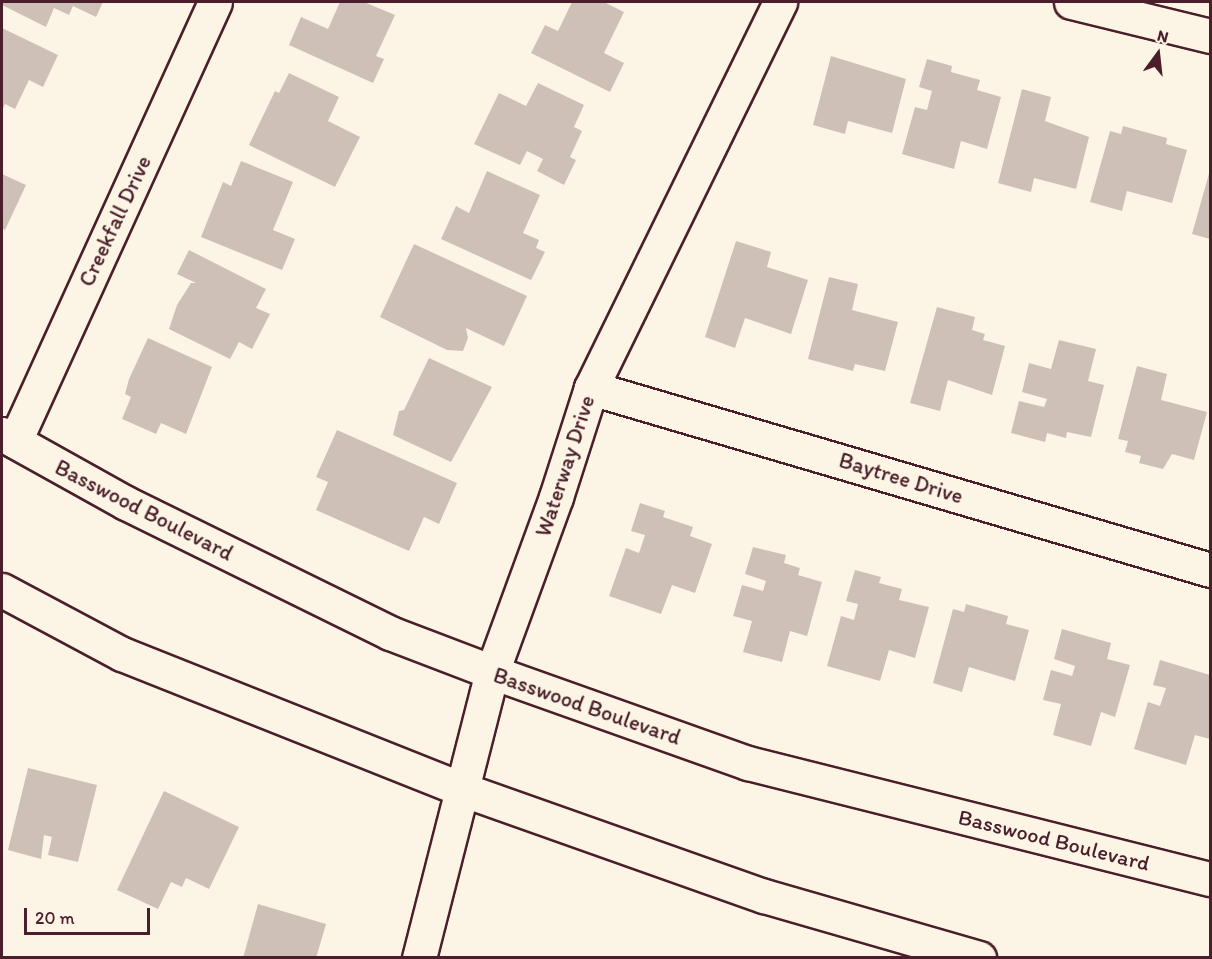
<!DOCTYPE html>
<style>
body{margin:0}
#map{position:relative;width:1212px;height:959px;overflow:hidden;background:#fcf5e5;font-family:Itim,sans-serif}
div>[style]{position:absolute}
.building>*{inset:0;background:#cfc0b7}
.roads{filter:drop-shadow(2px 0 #4a1f2b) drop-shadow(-2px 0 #4a1f2b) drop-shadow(0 2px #4a1f2b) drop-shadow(0 -2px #4a1f2b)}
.street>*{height:33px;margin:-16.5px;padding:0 16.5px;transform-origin:16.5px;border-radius:16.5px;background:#fcf5e5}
.secondary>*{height:33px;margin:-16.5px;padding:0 16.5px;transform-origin:16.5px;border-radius:16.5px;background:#fcf5e5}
span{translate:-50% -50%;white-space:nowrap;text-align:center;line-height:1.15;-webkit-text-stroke:4.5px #fcf5e5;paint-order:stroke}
.street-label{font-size:22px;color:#4a1f2b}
.frame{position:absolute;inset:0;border:3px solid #4a1f2b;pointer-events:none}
.north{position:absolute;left:1128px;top:24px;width:60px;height:60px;-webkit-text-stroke:4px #fcf5e5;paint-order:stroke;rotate:15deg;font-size:16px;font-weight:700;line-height:24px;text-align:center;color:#4a1f2b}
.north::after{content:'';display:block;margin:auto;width:21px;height:27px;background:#4a1f2b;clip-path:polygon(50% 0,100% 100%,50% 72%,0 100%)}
.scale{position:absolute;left:24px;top:908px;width:126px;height:27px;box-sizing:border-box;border:3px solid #4a1f2b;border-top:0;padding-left:8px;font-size:18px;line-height:21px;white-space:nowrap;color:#4a1f2b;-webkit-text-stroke:4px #fcf5e5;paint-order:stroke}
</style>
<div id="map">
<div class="building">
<div style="clip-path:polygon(2px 2px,103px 2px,96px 17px,73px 6px,69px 15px,54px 8px,46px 27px,2px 5px)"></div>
<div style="clip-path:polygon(340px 2px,364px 2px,395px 15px,376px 56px,384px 59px,373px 83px,289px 45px,301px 17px,328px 29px)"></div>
<div style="clip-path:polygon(572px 2px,604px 2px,624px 12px,604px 53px,624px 63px,610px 92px,531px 53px,545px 25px,558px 31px)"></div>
<div style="clip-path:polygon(2px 28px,58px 55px,43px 87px,29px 80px,15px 109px,5px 104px,2px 111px)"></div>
<div style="clip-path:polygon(831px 56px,906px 79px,892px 133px,848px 121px,845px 134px,813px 125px)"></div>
<div style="clip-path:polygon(927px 59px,952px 66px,951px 72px,980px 80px,977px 90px,1001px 97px,987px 149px,961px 141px,954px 169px,902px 154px,915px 107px,927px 110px,932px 91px,919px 87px)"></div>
<div style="clip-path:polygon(289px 73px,339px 97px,328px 121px,360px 137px,335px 187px,249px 145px,275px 91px,279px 93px)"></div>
<div style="clip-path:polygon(538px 83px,584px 105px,574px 127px,582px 131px,570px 157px,576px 160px,564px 185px,537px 171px,543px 159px,527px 151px,520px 165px,474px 144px,499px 93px,526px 106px)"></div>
<div style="clip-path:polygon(1022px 89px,1051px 97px,1045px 121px,1089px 137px,1076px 189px,1034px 178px,1031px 192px,998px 183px)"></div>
<div style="clip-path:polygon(1123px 126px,1167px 138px,1166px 144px,1187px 150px,1172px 203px,1127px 191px,1122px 211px,1090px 202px,1110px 131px,1121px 134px)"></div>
<div style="clip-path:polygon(241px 161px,293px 182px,273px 230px,295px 239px,282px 270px,201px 237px,223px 182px,231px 186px)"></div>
<div style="clip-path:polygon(1210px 170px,1210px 239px,1192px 234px)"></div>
<div style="clip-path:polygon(487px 171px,540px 195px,523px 233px,539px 240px,536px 248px,545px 252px,531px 280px,441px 239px,456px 206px,469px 213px)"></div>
<div style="clip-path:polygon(2px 174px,26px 185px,5px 230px,2px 228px)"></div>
<div style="clip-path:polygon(736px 241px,771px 252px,767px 267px,808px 280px,791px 334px,745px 318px,735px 348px,705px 337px)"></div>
<div style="clip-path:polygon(414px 244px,527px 296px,504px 346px,466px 328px,468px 338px,463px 351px,447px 350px,380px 317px)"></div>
<div style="clip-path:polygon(189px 250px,266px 289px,256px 308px,270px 314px,252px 349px,239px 342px,230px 359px,169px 329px,177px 305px,191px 283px,196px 283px,177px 274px)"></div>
<div style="clip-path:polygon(829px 277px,858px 284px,852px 310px,898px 322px,885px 371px,855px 364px,853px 371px,808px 359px)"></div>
<div style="clip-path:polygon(937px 307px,975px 317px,972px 330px,985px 334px,983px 340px,1005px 346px,992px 395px,948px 380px,940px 411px,910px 403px)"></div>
<div style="clip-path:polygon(148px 338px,212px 367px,186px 434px,161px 423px,156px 434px,122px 419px,131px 397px,125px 394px,129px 379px)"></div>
<div style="clip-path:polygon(1059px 340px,1096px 349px,1088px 381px,1104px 385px,1091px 437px,1067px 432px,1066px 438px,1047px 433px,1045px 442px,1011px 433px,1019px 401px,1044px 407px,1047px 399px,1022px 392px,1029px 363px,1051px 369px)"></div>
<div style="clip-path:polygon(429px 358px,492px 387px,451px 462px,393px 435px,399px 411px,404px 410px)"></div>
<div style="clip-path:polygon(1137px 366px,1167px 374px,1161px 400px,1207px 412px,1194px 460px,1172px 454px,1163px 469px,1139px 463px,1141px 456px,1125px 452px,1128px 441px,1118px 439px)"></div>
<div style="clip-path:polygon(337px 430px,457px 483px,439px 524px,424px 517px,409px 551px,316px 510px,328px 482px,316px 477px)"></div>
<div style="clip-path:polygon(640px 503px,665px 511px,663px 517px,693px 527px,690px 536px,712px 544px,695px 593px,672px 585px,661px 614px,609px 596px,626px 548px,639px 553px,645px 535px,631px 531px)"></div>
<div style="clip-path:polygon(753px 547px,786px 555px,784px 563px,800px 568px,798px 575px,822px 582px,807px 636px,790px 631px,782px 662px,743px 652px,752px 621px,733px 616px,742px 585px,763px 591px,766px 581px,745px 574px)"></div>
<div style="clip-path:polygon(855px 570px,881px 577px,879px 583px,902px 589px,899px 600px,929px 607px,915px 658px,889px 650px,880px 681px,827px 666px,841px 616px,854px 620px,858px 604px,846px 601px)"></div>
<div style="clip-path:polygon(966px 604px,1008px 616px,1006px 624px,1029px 630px,1015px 681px,969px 667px,962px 692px,933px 683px,953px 609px,964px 612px)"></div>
<div style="clip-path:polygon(1062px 629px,1111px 643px,1107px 659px,1130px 665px,1115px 717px,1101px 712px,1091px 746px,1053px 735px,1061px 704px,1043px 700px,1051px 670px,1072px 676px,1075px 666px,1054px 659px)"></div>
<div style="clip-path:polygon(1160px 660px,1210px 675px,1210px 739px,1195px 735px,1186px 765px,1134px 749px,1148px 702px,1160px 706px,1166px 688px,1153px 685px)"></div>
<div style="clip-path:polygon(28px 768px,97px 785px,78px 862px,48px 855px,52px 837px,44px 835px,41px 859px,8px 850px)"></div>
<div style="clip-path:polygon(164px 791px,239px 827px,209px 889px,186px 878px,182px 887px,171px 882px,158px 909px,117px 890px)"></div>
<div style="clip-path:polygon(258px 904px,326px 924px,316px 958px,243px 958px)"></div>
</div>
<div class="roads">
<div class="street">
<div style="left:1071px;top:2px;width:143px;rotate:13.7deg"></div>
<div style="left:591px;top:388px;width:645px;rotate:16.38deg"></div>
<div style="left:15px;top:441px;width:482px;rotate:-65.5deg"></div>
<div style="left:419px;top:958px;width:295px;rotate:-75.7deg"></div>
<div style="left:492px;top:672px;width:186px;rotate:-69.9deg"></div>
<div style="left:556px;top:497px;width:114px;rotate:-72.2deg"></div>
<div style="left:591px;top:388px;width:430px;rotate:-63.9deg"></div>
</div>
<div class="secondary">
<div style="left:2px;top:434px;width:142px;rotate:29.1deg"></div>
<div style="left:126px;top:503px;width:294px;rotate:26.2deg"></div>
<div style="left:390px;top:633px;width:109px;rotate:20.9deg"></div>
<div style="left:492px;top:672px;width:272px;rotate:19.6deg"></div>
<div style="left:748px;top:763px;width:476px;rotate:14.1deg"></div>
<div style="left:2px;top:590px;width:136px;rotate:28.1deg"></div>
<div style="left:122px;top:654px;width:368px;rotate:21.7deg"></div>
<div style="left:464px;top:790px;width:318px;rotate:19.5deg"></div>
<div style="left:764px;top:896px;width:224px;rotate:16.1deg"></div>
</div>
</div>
<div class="street-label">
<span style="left:115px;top:221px;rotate:-65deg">Creekfall Drive</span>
<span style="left:565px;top:466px;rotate:-72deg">Waterway Drive</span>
<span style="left:901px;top:478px;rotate:17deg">Baytree Drive</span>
<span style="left:144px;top:510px;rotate:27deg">Basswood Boulevard</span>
<span style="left:587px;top:706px;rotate:19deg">Basswood Boulevard</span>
<span style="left:1054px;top:840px;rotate:14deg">Basswood Boulevard</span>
</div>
<div class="frame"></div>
<div class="north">N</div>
<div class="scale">20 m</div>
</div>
